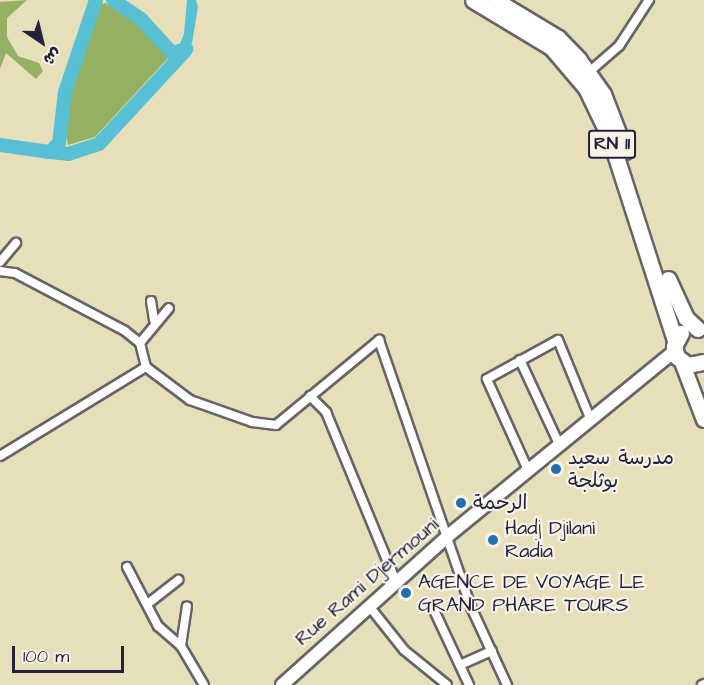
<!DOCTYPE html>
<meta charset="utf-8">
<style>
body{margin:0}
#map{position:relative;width:704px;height:685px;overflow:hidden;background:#e7dfb9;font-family:"Architects Daughter","Playpen Sans Arabic",sans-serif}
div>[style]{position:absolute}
.forest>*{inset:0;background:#94b062}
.water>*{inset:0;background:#58c0d5}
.river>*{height:14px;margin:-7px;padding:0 7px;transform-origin:7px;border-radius:7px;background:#58c0d5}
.roads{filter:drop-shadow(2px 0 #676467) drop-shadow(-2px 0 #676467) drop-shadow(0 2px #676467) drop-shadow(0 -2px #676467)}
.street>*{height:8px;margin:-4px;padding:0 4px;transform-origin:4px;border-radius:4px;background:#fff}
.secondary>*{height:12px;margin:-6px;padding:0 6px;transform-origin:6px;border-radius:6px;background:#fff}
.primary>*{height:14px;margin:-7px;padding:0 7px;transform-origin:7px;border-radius:7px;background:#fff}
.highway>*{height:15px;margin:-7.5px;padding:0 7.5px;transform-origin:7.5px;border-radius:7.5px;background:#fff}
.dots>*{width:16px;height:16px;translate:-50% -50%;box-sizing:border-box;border:3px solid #f7f3e8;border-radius:50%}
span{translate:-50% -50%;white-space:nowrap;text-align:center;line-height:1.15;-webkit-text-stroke:4.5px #f7f3e8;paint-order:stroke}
.shield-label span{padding:2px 4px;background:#f7f3e8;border:2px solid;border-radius:4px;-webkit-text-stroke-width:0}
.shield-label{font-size:18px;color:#22223b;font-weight:700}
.poi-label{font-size:20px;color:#22223b}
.left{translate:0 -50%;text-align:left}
.street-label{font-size:20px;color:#22223b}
.north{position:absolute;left:12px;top:12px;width:60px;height:60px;-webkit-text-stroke:4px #f7f3e8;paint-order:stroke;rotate:145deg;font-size:16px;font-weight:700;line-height:24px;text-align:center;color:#22223b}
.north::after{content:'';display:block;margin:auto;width:21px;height:27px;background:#22223b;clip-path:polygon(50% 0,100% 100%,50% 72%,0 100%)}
.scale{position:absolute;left:12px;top:646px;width:112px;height:27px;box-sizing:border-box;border:3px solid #22223b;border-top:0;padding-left:8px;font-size:18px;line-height:21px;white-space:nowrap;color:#22223b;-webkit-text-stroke:4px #f7f3e8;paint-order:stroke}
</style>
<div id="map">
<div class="forest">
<div style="clip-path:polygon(27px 0,7px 18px,7px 37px,18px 56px,39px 63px,43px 71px,36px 79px,6px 53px,0 69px,0 2px)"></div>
<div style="clip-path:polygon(105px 3px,139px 21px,169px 57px,95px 137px,68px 145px,64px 126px,68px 91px,97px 6px)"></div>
</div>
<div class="water">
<div style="clip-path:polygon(187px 0,196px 0,198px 7px,192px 43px,176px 52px,184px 34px)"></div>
</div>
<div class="river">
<div style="left:113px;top:0;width:34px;rotate:34deg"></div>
<div style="left:141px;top:19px;width:46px;rotate:47.6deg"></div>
<div style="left:172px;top:53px;width:15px;rotate:-16deg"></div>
<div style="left:0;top:145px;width:50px;rotate:8deg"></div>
<div style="left:50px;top:152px;width:13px;rotate:-45deg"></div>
<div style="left:59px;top:143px;width:51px;rotate:-83.3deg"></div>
<div style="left:65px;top:92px;width:97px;rotate:-71.4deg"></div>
<div style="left:50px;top:152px;width:18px;rotate:6deg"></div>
<div style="left:68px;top:154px;width:33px;rotate:-18deg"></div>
<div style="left:99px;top:144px;width:127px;rotate:-47.2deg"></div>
</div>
<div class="roads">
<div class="street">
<div style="left:589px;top:72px;width:40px;rotate:-41deg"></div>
<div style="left:619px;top:46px;width:55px;rotate:-56.9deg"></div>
<div style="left:0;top:262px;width:25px;rotate:-50deg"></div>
<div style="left:0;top:271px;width:15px;rotate:8deg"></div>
<div style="left:15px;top:273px;width:124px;rotate:27.8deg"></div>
<div style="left:125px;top:331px;width:19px;rotate:39deg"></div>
<div style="left:140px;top:343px;width:25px;rotate:76deg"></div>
<div style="left:151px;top:301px;width:19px;rotate:81deg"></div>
<div style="left:140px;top:343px;width:45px;rotate:-50.4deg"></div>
<div style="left:520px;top:360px;width:93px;rotate:65.1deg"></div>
<div style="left:310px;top:396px;width:23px;rotate:45deg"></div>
<div style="left:326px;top:412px;width:184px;rotate:67.6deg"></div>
<div style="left:0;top:456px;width:171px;rotate:-31.4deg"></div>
<div style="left:146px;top:367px;width:55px;rotate:36.9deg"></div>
<div style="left:190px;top:400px;width:66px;rotate:19.5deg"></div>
<div style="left:252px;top:422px;width:24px;rotate:7deg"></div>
<div style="left:276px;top:425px;width:134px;rotate:-39.5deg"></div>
<div style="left:379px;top:340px;width:282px;rotate:71deg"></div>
<div style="left:471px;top:607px;width:86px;rotate:65.2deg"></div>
<div style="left:528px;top:470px;width:100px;rotate:-114.3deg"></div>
<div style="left:487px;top:379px;width:81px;rotate:-28.8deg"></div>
<div style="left:558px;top:340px;width:84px;rotate:67.7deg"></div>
<div style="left:127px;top:567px;width:67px;rotate:62.3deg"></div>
<div style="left:158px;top:626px;width:30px;rotate:41deg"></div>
<div style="left:181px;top:646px;width:45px;rotate:59.5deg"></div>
<div style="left:150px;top:602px;width:36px;rotate:-38deg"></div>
<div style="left:369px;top:606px;width:56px;rotate:51.5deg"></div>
<div style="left:404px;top:650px;width:55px;rotate:39.1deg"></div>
<div style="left:433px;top:608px;width:85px;rotate:64.9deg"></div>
<div style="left:181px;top:646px;width:40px;rotate:-81.5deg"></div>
<div style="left:460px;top:665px;width:35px;rotate:-24deg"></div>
<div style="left:702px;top:685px;width:2px;rotate:-27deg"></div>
</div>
<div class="secondary">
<div style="left:282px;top:685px;width:224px;rotate:-41.9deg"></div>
<div style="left:449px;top:535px;width:291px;rotate:-39.2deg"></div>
</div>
<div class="primary">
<div style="left:682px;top:362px;width:62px;rotate:69.2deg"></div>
</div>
<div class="highway">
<div style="left:473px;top:0;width:91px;rotate:31.1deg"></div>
<div style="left:551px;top:47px;width:54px;rotate:49.5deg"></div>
<div style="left:586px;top:88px;width:55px;rotate:64.4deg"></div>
<div style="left:610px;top:138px;width:213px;rotate:72.2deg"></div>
<div style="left:495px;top:0;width:74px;rotate:31.1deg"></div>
<div style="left:558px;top:38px;width:30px;rotate:46deg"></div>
<div style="left:579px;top:60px;width:42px;rotate:54.8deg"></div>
<div style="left:603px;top:94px;width:61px;rotate:68.9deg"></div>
<div style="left:668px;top:279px;width:43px;rotate:65.2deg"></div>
<div style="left:686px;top:318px;width:16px;rotate:43deg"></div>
<div style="left:681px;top:333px;width:15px;rotate:118deg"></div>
<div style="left:674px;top:346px;width:11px;rotate:75deg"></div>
<div style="left:677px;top:357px;width:14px;rotate:36deg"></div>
<div style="left:688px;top:365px;width:16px;rotate:-11deg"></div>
</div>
</div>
<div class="dots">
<div style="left:556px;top:469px;background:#1f6fb2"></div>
<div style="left:461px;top:503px;background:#1f6fb2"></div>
<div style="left:493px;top:540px;background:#1f6fb2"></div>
<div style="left:406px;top:593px;background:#1f6fb2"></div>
</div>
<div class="shield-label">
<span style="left:612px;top:144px">RN 11</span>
</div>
<div class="poi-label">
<span class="left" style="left:568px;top:470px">مدرسة سعيد<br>بوثلجة</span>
<span class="left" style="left:473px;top:503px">الرحمة</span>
<span class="left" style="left:505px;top:540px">Hadj Djilani<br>Radia</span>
<span class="left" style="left:418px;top:594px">AGENCE DE VOYAGE LE<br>GRAND PHARE TOURS</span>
</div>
<div class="street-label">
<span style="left:367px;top:582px;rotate:-41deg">Rue Rami Djermouni</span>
</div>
<div class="north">ش</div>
<div class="scale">100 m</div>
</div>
